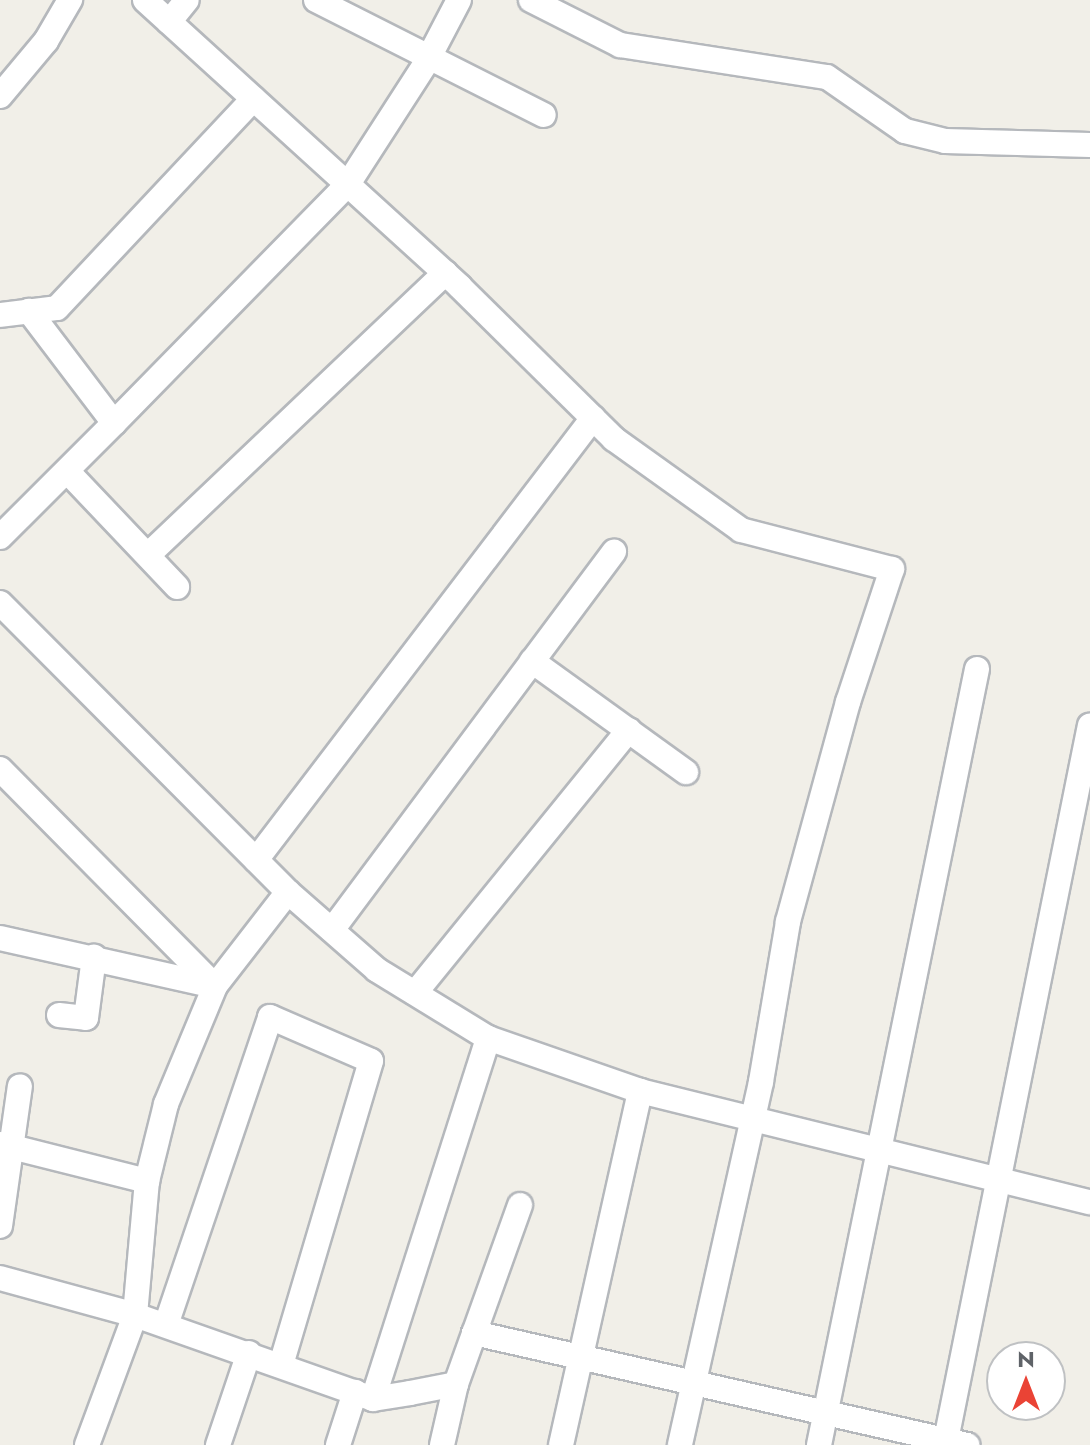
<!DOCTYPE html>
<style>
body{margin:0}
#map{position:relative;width:1090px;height:1445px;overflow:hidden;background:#f1efe8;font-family:Jost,sans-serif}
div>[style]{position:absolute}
.roads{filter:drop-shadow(2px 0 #b5b8bc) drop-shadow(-2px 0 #b5b8bc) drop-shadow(0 2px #b5b8bc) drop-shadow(0 -2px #b5b8bc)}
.minor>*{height:24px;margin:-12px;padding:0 12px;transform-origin:12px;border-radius:12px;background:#fff}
span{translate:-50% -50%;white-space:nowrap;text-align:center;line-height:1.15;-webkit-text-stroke:6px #fff;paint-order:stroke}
.north{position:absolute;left:986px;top:1341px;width:80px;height:80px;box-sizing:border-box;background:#fff;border:2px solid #bfc1c3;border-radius:50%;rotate:0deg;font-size:22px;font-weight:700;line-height:32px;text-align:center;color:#5f6368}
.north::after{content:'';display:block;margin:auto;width:28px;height:36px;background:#ea4335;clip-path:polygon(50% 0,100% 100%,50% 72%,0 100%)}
</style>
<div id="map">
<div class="roads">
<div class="minor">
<div style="left:145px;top:0;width:426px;rotate:42.3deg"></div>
<div style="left:460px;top:287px;width:216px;rotate:44.6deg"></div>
<div style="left:614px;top:439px;width:156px;rotate:35.6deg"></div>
<div style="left:741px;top:530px;width:156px;rotate:14.5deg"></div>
<div style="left:892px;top:569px;width:140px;rotate:108.3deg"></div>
<div style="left:848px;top:702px;width:228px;rotate:105.3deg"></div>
<div style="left:788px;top:922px;width:162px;rotate:99.6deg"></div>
<div style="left:761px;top:1082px;width:372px;rotate:102.6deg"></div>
<div style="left:316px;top:0;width:255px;rotate:26.8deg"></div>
<div style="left:531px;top:0;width:100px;rotate:26.8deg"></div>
<div style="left:620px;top:45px;width:209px;rotate:8.8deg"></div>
<div style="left:827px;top:77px;width:95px;rotate:34.7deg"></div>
<div style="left:905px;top:131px;width:41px;rotate:14deg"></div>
<div style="left:945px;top:141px;width:145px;rotate:1.6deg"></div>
<div style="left:169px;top:22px;width:28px;rotate:-51deg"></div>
<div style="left:0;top:96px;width:72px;rotate:-50.1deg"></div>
<div style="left:46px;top:41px;width:48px;rotate:-59.7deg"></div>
<div style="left:0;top:315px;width:57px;rotate:-7deg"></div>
<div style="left:57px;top:308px;width:287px;rotate:-46.8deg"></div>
<div style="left:114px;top:423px;width:334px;rotate:-45.6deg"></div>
<div style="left:348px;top:184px;width:144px;rotate:-57.2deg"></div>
<div style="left:426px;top:63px;width:71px;rotate:-62.4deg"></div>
<div style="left:67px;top:471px;width:160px;rotate:46.5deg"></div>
<div style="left:0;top:537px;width:161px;rotate:-45deg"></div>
<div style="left:114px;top:423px;width:141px;rotate:-127.2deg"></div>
<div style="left:148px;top:555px;width:410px;rotate:-43.5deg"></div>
<div style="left:0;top:603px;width:408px;rotate:45.1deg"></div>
<div style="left:532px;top:661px;width:190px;rotate:35.8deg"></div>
<div style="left:0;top:769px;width:305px;rotate:45.3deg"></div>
<div style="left:256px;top:860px;width:556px;rotate:-52.68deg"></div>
<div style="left:332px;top:930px;width:472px;rotate:-53.3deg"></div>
<div style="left:0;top:938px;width:220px;rotate:12.6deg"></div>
<div style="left:415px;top:993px;width:339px;rotate:-50.9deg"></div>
<div style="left:59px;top:1015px;width:27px;rotate:6deg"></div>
<div style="left:86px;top:1018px;width:62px;rotate:-82.5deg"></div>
<div style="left:0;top:1144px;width:152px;rotate:14.1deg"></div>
<div style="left:0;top:1226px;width:141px;rotate:-81.9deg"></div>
<div style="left:0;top:1278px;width:140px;rotate:15.3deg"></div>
<div style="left:135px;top:1315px;width:252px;rotate:19.4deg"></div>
<div style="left:373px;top:1399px;width:37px;rotate:-9deg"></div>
<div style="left:410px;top:1393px;width:47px;rotate:-11.1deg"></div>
<div style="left:456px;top:1384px;width:190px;rotate:-70.3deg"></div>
<div style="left:166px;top:1325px;width:325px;rotate:-71.3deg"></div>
<div style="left:270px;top:1017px;width:110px;rotate:23.5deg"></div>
<div style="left:371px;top:1061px;width:316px;rotate:106.5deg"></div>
<div style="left:474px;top:1333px;width:506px;rotate:12.8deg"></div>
<div style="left:373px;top:1399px;width:379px;rotate:-72.3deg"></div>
<div style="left:87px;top:1445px;width:139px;rotate:-69.7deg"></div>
<div style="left:135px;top:1315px;width:135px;rotate:-84.9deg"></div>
<div style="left:147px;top:1181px;width:79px;rotate:-76.1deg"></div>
<div style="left:166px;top:1104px;width:128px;rotate:-67.4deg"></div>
<div style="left:215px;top:986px;width:119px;rotate:-52.2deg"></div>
<div style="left:288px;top:892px;width:118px;rotate:41.2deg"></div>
<div style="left:377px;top:970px;width:130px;rotate:31.5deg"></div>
<div style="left:488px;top:1038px;width:161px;rotate:19.2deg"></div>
<div style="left:640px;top:1091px;width:463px;rotate:13.9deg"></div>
<div style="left:218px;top:1445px;width:97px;rotate:-71.4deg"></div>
<div style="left:338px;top:1445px;width:56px;rotate:-72.2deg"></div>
<div style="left:442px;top:1445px;width:63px;rotate:-77.1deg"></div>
<div style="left:561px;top:1445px;width:363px;rotate:-77.4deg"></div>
<div style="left:819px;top:1445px;width:792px;rotate:-78.49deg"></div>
<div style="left:945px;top:1445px;width:734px;rotate:-78.61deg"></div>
</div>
</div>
<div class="north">N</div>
</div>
